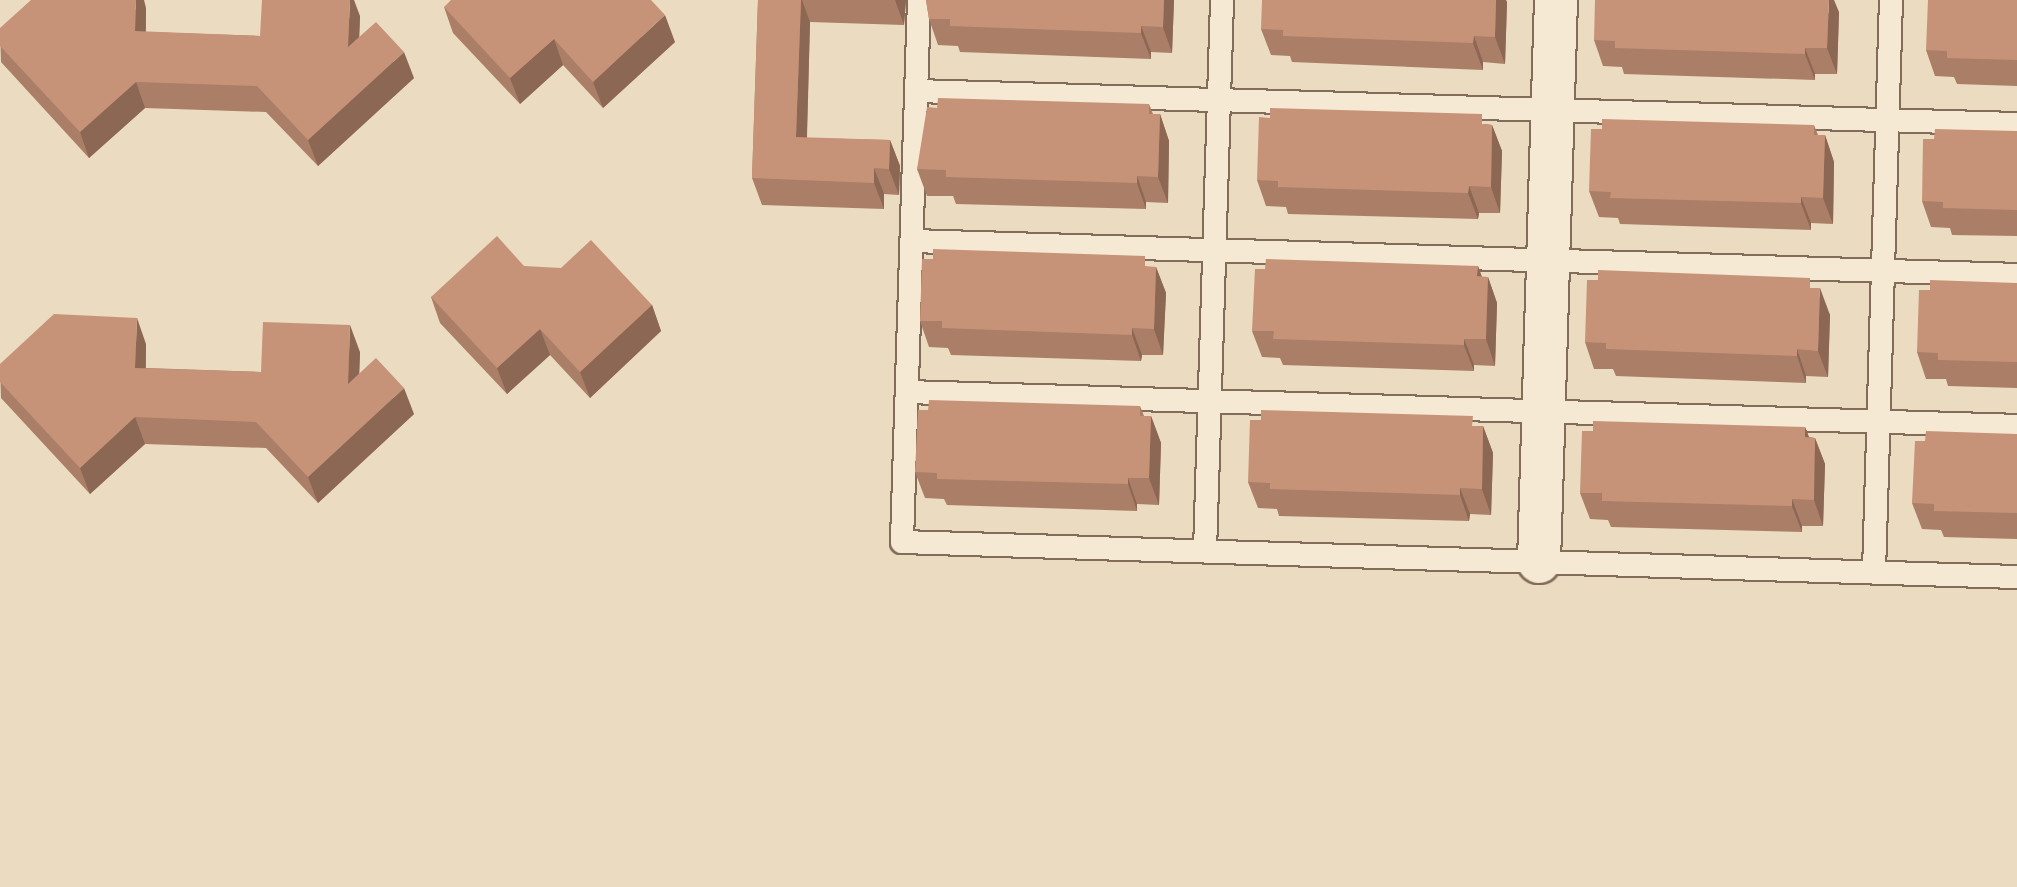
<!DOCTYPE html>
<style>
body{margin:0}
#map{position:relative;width:2017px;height:887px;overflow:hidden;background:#ebdbc0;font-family:"Roboto Serif",serif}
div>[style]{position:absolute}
.roads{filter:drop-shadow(2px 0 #836c59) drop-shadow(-2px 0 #836c59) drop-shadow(0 2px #836c59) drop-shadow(0 -2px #836c59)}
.service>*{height:22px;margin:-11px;padding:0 11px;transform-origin:11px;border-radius:11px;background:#f6e9d3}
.minor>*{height:42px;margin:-21px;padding:0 21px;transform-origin:21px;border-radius:21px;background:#f6e9d3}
.wall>*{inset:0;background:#ab7e67}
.shaded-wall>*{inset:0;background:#8b6754}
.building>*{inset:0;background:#c79378}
span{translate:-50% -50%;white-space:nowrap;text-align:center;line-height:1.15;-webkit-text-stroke:6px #f3e6cf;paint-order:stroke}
</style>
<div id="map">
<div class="roads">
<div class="service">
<div style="left:919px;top:0;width:542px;rotate:91.8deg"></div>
<div style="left:902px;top:542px;width:1116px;rotate:1.8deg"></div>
<div style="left:916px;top:91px;width:1101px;rotate:1.72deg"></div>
<div style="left:912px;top:241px;width:1106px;rotate:1.76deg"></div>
<div style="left:907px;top:392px;width:1111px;rotate:1.75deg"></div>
<div style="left:1205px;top:551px;width:551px;rotate:-88.23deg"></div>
<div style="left:1874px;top:572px;width:572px;rotate:-88.3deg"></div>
</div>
<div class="minor">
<div style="left:1539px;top:562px;width:562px;rotate:-88.27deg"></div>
</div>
</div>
<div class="wall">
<div style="clip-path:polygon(758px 0,906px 0,904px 25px,810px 22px,807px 138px,890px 140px,900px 166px,899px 195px,884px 194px,884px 209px,762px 205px,752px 178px)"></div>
<div style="clip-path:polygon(926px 0,1174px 0,1172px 53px,1151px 52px,1151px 59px,960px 52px,958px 46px,938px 45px,929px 19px)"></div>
<div style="clip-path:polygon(2017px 0,2017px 86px,1957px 84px,1954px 77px,1935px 76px,1926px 50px)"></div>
<div style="clip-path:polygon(1507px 2px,1505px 64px,1483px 62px,1483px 70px,1292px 62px,1290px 56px,1271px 55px,1261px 29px)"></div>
<div style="clip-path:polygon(444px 7px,675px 42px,603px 108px,563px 65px,520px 104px,453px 33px)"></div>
<div style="clip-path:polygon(146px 8px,146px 32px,260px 36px,360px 16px,359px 37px,414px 78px,318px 166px,266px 112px,145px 108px,89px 158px,1px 62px,0 28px)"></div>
<div style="clip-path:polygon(1839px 12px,1837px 74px,1815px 74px,1815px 80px,1624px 74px,1622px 67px,1603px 66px,1594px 40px)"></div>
<div style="clip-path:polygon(1149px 104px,1153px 114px,1160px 114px,1169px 141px,1168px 203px,1146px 202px,1146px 209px,956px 204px,953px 196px,927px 196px,917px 169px,937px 108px)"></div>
<div style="clip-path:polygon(1486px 124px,1492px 125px,1502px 151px,1500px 213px,1479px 213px,1478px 219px,1288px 214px,1286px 207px,1266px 206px,1257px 180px)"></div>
<div style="clip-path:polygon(1814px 125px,1818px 135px,1825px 135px,1834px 162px,1833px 224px,1811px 223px,1811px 230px,1620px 224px,1618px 218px,1599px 217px,1589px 191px)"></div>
<div style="clip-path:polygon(2017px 131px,2017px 236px,1952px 235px,1950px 228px,1931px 227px,1922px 201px,1934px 139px)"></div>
<div style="clip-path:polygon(524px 266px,652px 305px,661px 331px,590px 398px,550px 355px,507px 394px,440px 323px,431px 297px)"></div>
<div style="clip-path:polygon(1478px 266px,1482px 277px,1488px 277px,1497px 303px,1495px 366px,1474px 365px,1474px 371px,1283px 365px,1280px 358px,1262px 357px,1252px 331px,1265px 269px)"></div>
<div style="clip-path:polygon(1149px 267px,1156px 267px,1166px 293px,1163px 355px,1142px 355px,1141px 361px,951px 355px,948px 348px,929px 347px,920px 321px)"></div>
<div style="clip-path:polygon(2017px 283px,2017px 388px,1948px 386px,1946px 379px,1926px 379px,1917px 352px,1930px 290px)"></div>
<div style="clip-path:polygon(1814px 288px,1830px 315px,1828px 377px,1806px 376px,1806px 383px,1616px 376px,1613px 369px,1594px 369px,1585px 342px)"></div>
<div style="clip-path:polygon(146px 344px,146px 368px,261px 372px,360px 352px,359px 374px,414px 414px,318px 503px,266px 448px,145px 444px,90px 494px,1px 398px,0 364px)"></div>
<div style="clip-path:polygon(1140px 406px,1144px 416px,1151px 416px,1161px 443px,1159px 505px,1137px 504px,1137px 511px,947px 505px,944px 499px,925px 498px,915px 472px,928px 410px)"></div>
<div style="clip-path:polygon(1477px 426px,1483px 426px,1493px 453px,1491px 515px,1470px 514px,1469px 521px,1279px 516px,1277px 509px,1258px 508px,1248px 482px)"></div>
<div style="clip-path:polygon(1805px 427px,1809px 437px,1815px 438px,1825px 464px,1823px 526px,1802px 526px,1802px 532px,1611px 527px,1608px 520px,1590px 519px,1580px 493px,1593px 431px)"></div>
<div style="clip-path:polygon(2017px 434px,2017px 539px,1944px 537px,1941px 530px,1922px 529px,1912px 503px,1925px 441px)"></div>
</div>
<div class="shaded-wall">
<div style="clip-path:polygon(136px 0,144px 0,146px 8px,145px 58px,135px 31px)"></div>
<div style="clip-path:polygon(350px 0,354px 0,360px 16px,358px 73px,348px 47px)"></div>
<div style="clip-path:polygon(801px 0,802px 0,810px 22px,806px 164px,796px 137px)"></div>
<div style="clip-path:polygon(895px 0,906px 0,904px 25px)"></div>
<div style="clip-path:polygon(1164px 0,1174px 0,1172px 53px,1163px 27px)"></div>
<div style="clip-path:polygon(1496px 0,1506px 0,1507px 2px,1505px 64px,1495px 37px)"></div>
<div style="clip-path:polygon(1829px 0,1834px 0,1839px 12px,1837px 74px,1827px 48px)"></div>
<div style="clip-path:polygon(665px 15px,675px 42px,603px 108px,593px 82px)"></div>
<div style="clip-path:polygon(1141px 26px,1151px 52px,1151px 59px,1141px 33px)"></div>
<div style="clip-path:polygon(1474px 36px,1483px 62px,1483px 70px,1473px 43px)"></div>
<div style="clip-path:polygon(554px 39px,563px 65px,520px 104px,510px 78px)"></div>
<div style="clip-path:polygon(1805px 48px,1815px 74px,1815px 80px,1805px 54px)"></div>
<div style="clip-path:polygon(404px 52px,414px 78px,318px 166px,308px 140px)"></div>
<div style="clip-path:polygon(136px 82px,145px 108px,89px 158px,80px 132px)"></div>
<div style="clip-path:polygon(1160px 114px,1169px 141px,1168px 203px,1158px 177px)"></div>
<div style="clip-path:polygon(1492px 125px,1502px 151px,1500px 213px,1491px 187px)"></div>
<div style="clip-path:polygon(1825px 135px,1834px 162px,1833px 224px,1823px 198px)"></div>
<div style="clip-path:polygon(890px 140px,900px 166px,899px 195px,889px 169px)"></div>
<div style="clip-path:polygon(874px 168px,884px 194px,884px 209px,874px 183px)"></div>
<div style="clip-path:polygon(1137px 176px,1146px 202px,1146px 209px,1137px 183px)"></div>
<div style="clip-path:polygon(1469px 186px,1479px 213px,1478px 219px,1468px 193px)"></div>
<div style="clip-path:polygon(1801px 197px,1811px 223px,1811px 230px,1801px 203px)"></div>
<div style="clip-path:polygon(1478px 266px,1487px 292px,1488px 277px,1497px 303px,1495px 366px,1486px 339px,1477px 276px)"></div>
<div style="clip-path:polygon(1156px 267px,1166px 293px,1163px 355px,1154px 329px)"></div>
<div style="clip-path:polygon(1820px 288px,1830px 315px,1828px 377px,1818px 351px)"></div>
<div style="clip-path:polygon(652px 305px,661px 331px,590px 398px,580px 372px)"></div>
<div style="clip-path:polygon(137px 318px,146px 344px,145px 394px,135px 368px)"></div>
<div style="clip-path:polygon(350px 325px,360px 352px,358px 410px,348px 384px)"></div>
<div style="clip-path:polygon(1132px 328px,1142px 355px,1141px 361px,1132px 335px)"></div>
<div style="clip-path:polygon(540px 329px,550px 355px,507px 394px,497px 368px)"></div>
<div style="clip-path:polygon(1464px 339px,1474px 365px,1474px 371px,1464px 345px)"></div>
<div style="clip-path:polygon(1797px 349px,1806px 376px,1806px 383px,1797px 356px)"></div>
<div style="clip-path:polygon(404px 388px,414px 414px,318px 503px,308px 477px)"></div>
<div style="clip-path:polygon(1151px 416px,1161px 443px,1159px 505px,1149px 478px)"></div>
<div style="clip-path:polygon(135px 417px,145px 444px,90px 494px,80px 468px)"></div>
<div style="clip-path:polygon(1483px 426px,1493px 453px,1491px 515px,1482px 489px)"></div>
<div style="clip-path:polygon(1805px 427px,1815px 453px,1815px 438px,1825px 464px,1823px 526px,1814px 500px,1805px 437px)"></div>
<div style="clip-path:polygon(1128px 478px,1137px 504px,1137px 511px,1128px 484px)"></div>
<div style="clip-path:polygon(1460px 488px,1470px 514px,1469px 521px,1460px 495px)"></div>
<div style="clip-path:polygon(1792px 499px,1802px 526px,1802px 532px,1792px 506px)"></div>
</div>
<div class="building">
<div style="clip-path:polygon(31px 0,136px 0,135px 31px,260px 36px,262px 0,350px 0,348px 47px,376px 22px,404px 52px,308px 140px,257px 86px,136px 82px,80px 132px,0 46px,0 28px)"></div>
<div style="clip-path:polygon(451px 0,651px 0,665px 15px,593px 82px,554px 39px,510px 78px,444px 7px)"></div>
<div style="clip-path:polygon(758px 0,801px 0,796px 137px,890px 140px,889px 169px,874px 168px,874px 183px,752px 178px)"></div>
<div style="clip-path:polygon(926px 0,1164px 0,1163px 27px,1141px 26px,1141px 33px,950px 26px,950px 19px,929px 19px)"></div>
<div style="clip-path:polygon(1262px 0,1496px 0,1495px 37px,1474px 36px,1473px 43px,1283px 36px,1283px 30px,1261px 29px)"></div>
<div style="clip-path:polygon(1595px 0,1829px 0,1827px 48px,1805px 48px,1805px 54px,1615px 48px,1615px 41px,1594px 40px)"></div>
<div style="clip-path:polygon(1928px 0,2017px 0,2017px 60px,1947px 58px,1947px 51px,1926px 50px)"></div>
<div style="clip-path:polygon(938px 98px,1149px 104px,1149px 114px,1160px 114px,1158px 177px,1137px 176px,1137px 183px,946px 177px,946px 170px,917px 169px,927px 107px,937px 108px)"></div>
<div style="clip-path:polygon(1270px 108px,1482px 114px,1482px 124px,1492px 125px,1491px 187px,1469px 186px,1468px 193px,1278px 187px,1278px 181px,1257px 180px,1259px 117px,1270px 118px)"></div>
<div style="clip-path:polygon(1602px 119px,1814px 125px,1814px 135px,1825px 135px,1823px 198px,1801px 197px,1801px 203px,1610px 198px,1611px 192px,1589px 191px,1591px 129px,1602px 129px)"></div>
<div style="clip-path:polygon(1935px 129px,2017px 131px,2017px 210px,1943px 208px,1943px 202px,1922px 201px,1923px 139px,1934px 139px)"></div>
<div style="clip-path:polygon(497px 236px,524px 266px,561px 268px,591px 240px,652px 305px,580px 372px,540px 329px,497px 368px,431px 297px)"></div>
<div style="clip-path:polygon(933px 249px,1145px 256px,1145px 266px,1156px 267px,1154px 329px,1132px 328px,1132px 335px,942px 328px,942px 321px,920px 321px,922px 259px,933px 259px)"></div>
<div style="clip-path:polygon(1266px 259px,1478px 266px,1477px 276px,1488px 277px,1486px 339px,1464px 339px,1464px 345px,1273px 339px,1274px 331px,1252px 331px,1255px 269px,1265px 269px)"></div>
<div style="clip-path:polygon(1598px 270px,1810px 278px,1810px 288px,1820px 288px,1818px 351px,1797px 349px,1797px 356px,1606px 349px,1606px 343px,1585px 342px,1587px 280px,1598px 280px)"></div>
<div style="clip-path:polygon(1930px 280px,2017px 283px,2017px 362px,1938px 360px,1938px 353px,1917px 352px,1919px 290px,1930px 290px)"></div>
<div style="clip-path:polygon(54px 314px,137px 318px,135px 368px,261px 372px,263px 322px,350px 325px,348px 384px,376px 358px,404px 388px,308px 477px,256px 422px,135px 417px,80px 468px,0 382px,0 364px)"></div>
<div style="clip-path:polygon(929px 400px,1140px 406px,1140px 416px,1151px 416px,1149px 478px,1128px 478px,1128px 484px,937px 479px,937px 473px,915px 472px,918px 410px,928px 410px)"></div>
<div style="clip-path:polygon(1261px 410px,1473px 416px,1472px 426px,1483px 426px,1482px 489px,1460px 488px,1460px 495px,1270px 489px,1270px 483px,1248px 482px,1250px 420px,1261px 420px)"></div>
<div style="clip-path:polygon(1593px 421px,1805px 427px,1805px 437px,1815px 438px,1814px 500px,1792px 499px,1792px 506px,1602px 501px,1602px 493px,1580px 493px,1582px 431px,1593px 431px)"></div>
<div style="clip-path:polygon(1926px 431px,2017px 434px,2017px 513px,1934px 511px,1934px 504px,1912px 503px,1915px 441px,1925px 441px)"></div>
</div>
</div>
